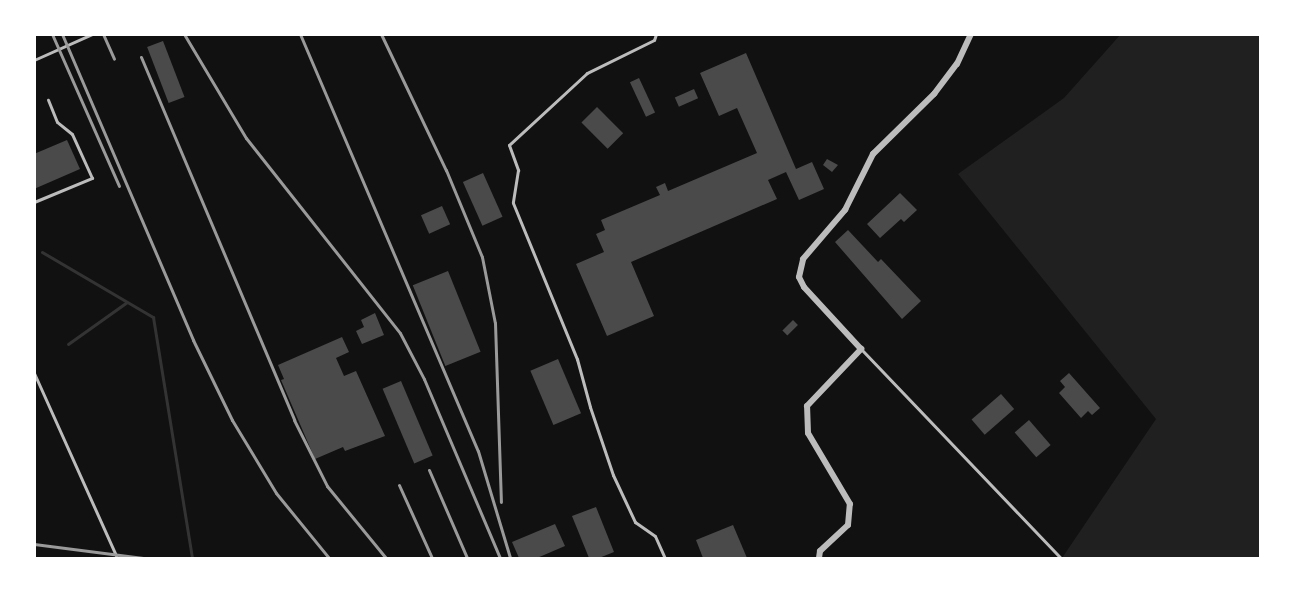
<!DOCTYPE html>
<style>
body{margin:0}
#map{position:relative;width:1295px;height:593px;overflow:hidden;background:#111;font-family:"Asap Condensed",sans-serif}
div>[style]{position:absolute}
.green>*{inset:0;background:#202020}
.stream>*{height:3px;margin:-1.5px;padding:0 1.5px;transform-origin:1.5px;border-radius:1.5px;background:#333}
.building>*{inset:0;background:#4a4a4a;transform-origin:0 0}
.service>*{height:3px;margin:-1.5px;padding:0 1.5px;transform-origin:1.5px;border-radius:1.5px;background:#bcbcbc}
.minor>*{height:6px;margin:-3px;padding:0 3px;transform-origin:3px;border-radius:3px;background:#bcbcbc}
.rail>*{height:3px;margin:-1.5px;padding:0 1.5px;transform-origin:1.5px;border-radius:1.5px;background:#9a9a9a}
span{translate:-50% -50%;white-space:nowrap;text-align:center;line-height:1.15;-webkit-text-stroke:6px #fff;paint-order:stroke}
.frame{position:absolute;inset:0;border:36px solid #fff;pointer-events:none}
</style>
<div id="map">
<div class="green">
<div style="clip-path:polygon(1121px 34px,1260px 35px,1260px 558px,1062px 558px,1156px 419px,958px 174px,1064px 98px)"></div>
</div>
<div class="stream">
<div style="left:42px;top:252px;width:129px;rotate:30.4deg"></div>
<div style="left:153px;top:317px;width:243px;rotate:80.8deg"></div>
<div style="left:68px;top:344px;width:72px;rotate:-35.4deg"></div>
</div>
<div class="building">
<div style="left:163px;top:41px;width:60px;height:17px;rotate:69deg"></div>
<div style="clip-path:polygon(746px 53px,796px 169px,812px 162px,824px 189px,799px 200px,786px 172px,768px 180px,777px 199px,631px 262px,654px 316px,607px 336px,576px 264px,604px 252px,596px 234px,605px 230px,601px 220px,660px 195px,656px 187px,665px 183px,668px 191px,757px 153px,737px 108px,719px 116px,700px 73px)"></div>
<div style="left:639px;top:78px;width:38px;height:10px;rotate:65deg"></div>
<div style="left:694px;top:89px;width:10px;height:21px;rotate:66deg"></div>
<div style="left:597px;top:107px;width:37px;height:22px;rotate:45deg"></div>
<div style="clip-path:polygon(67px 140px,80px 169px,34px 189px,34px 154px)"></div>
<div style="clip-path:polygon(827px 159px,838px 165px,832px 172px,823px 165px)"></div>
<div style="left:483px;top:173px;width:48px;height:22px;rotate:66deg"></div>
<div style="clip-path:polygon(900px 193px,917px 210px,904px 222px,901px 219px,880px 238px,867px 224px)"></div>
<div style="left:442px;top:206px;width:20px;height:23px;rotate:66deg"></div>
<div style="clip-path:polygon(848px 230px,878px 262px,881px 259px,921px 301px,902px 319px,835px 242px)"></div>
<div style="left:448px;top:271px;width:87px;height:38px;rotate:68deg"></div>
<div style="clip-path:polygon(375px 313px,384px 335px,362px 344px,356px 331px,364px 327px,361px 320px)"></div>
<div style="left:793px;top:320px;width:7px;height:15px;rotate:45deg"></div>
<div style="clip-path:polygon(342px 337px,349px 352px,336px 358px,344px 376px,356px 371px,385px 436px,345px 451px,343px 447px,315px 459px,281px 380px,284px 379px,278px 365px)"></div>
<div style="left:558px;top:359px;width:59px;height:30px;rotate:67deg"></div>
<div style="clip-path:polygon(1069px 373px,1100px 408px,1092px 415px,1088px 411px,1081px 418px,1059px 393px,1065px 387px,1060px 381px)"></div>
<div style="left:401px;top:381px;width:81px;height:20px;rotate:67deg"></div>
<div style="left:1001px;top:394px;width:20px;height:39px;rotate:49deg"></div>
<div style="left:1029px;top:420px;width:33px;height:19px;rotate:49deg"></div>
<div style="clip-path:polygon(596px 507px,614px 552px,599px 558px,589px 558px,572px 516px)"></div>
<div style="clip-path:polygon(555px 524px,565px 546px,537px 558px,519px 558px,512px 542px)"></div>
<div style="clip-path:polygon(733px 525px,747px 558px,703px 558px,696px 540px)"></div>
</div>
<div class="service">
<div style="left:656px;top:34px;width:6px;rotate:108deg"></div>
<div style="left:654px;top:40px;width:75px;rotate:153.8deg"></div>
<div style="left:587px;top:73px;width:106px;rotate:137.3deg"></div>
<div style="left:509px;top:145px;width:27px;rotate:70deg"></div>
<div style="left:518px;top:170px;width:33px;rotate:99deg"></div>
<div style="left:513px;top:203px;width:169px;rotate:67.7deg"></div>
<div style="left:577px;top:359px;width:50px;rotate:74.8deg"></div>
<div style="left:590px;top:407px;width:72px;rotate:71.3deg"></div>
<div style="left:613px;top:475px;width:52px;rotate:64.9deg"></div>
<div style="left:635px;top:522px;width:24px;rotate:35deg"></div>
<div style="left:655px;top:536px;width:24px;rotate:66deg"></div>
<div style="left:34px;top:60px;width:64px;rotate:-24.1deg"></div>
<div style="left:34px;top:202px;width:63px;rotate:-22.5deg"></div>
<div style="left:92px;top:178px;width:48px;rotate:-114.4deg"></div>
<div style="left:72px;top:134px;width:19px;rotate:-141deg"></div>
<div style="left:57px;top:122px;width:24px;rotate:-112deg"></div>
<div style="left:862px;top:350px;width:288px;rotate:46.3deg"></div>
<div style="left:34px;top:373px;width:203px;rotate:65.8deg"></div>
</div>
<div class="minor">
<div style="left:819px;top:558px;width:7px;rotate:-82deg"></div>
<div style="left:820px;top:551px;width:38px;rotate:-43deg"></div>
<div style="left:848px;top:525px;width:21px;rotate:-85deg"></div>
<div style="left:850px;top:504px;width:82px;rotate:-120.6deg"></div>
<div style="left:808px;top:433px;width:27px;rotate:-92deg"></div>
<div style="left:807px;top:406px;width:79px;rotate:-46.5deg"></div>
<div style="left:861px;top:349px;width:84px;rotate:-132.6deg"></div>
<div style="left:804px;top:287px;width:11px;rotate:-117deg"></div>
<div style="left:799px;top:277px;width:18px;rotate:-77deg"></div>
<div style="left:803px;top:259px;width:65px;rotate:-49.4deg"></div>
<div style="left:845px;top:210px;width:63px;rotate:-63.4deg"></div>
<div style="left:873px;top:154px;width:86px;rotate:-44.5deg"></div>
<div style="left:934px;top:94px;width:38px;rotate:-53deg"></div>
<div style="left:957px;top:64px;width:33px;rotate:-65deg"></div>
</div>
<div class="rail">
<div style="left:52px;top:34px;width:166px;rotate:66.2deg"></div>
<div style="left:62px;top:34px;width:333px;rotate:66.8deg"></div>
<div style="left:193px;top:340px;width:89px;rotate:64deg"></div>
<div style="left:232px;top:420px;width:85px;rotate:58.9deg"></div>
<div style="left:276px;top:493px;width:84px;rotate:50.8deg"></div>
<div style="left:103px;top:34px;width:27px;rotate:66deg"></div>
<div style="left:184px;top:34px;width:121px;rotate:59.2deg"></div>
<div style="left:246px;top:138px;width:248px;rotate:51.7deg"></div>
<div style="left:400px;top:333px;width:52px;rotate:62.4deg"></div>
<div style="left:424px;top:379px;width:194px;rotate:67deg"></div>
<div style="left:300px;top:34px;width:453px;rotate:66.9deg"></div>
<div style="left:478px;top:451px;width:112px;rotate:73.3deg"></div>
<div style="left:381px;top:34px;width:151px;rotate:64.5deg"></div>
<div style="left:446px;top:170px;width:94px;rotate:67.5deg"></div>
<div style="left:482px;top:257px;width:67px;rotate:78.9deg"></div>
<div style="left:495px;top:323px;width:179px;rotate:88.1deg"></div>
<div style="left:141px;top:57px;width:394px;rotate:67.1deg"></div>
<div style="left:294px;top:420px;width:74px;rotate:63.4deg"></div>
<div style="left:327px;top:486px;width:93px;rotate:50.7deg"></div>
<div style="left:429px;top:470px;width:96px;rotate:66.6deg"></div>
<div style="left:399px;top:485px;width:80px;rotate:65.7deg"></div>
<div style="left:34px;top:544px;width:110px;rotate:7.3deg"></div>
</div>
<div class="frame"></div>
</div>
